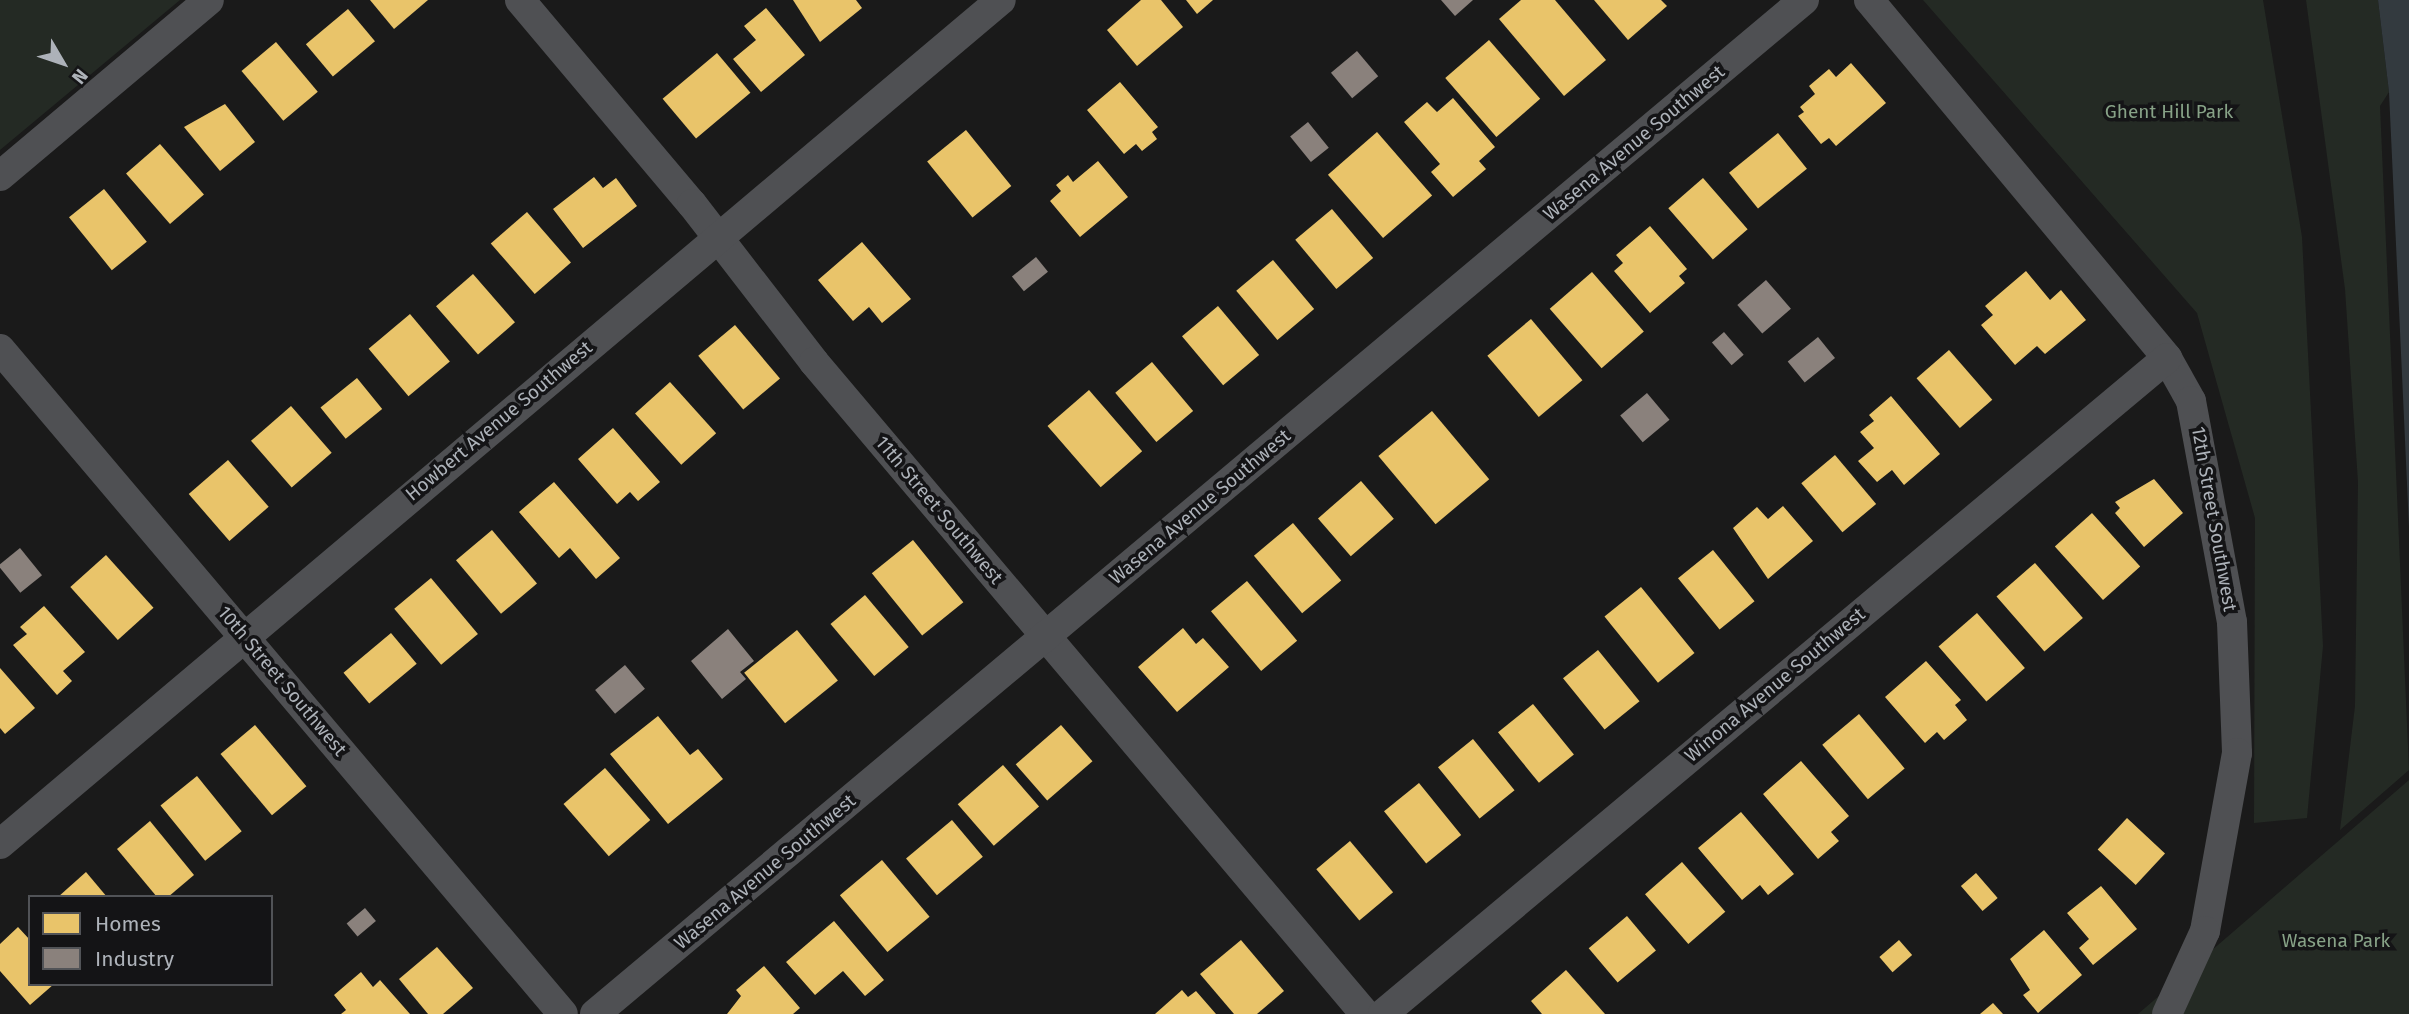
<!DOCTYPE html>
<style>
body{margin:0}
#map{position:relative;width:2409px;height:1014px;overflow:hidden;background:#1a1a1a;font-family:"Fira Sans",sans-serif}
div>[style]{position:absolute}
.green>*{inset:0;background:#242a24}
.water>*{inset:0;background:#333a3f}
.homes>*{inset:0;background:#e9c46a;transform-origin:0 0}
.industry>*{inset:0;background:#8a817c;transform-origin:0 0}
.street>*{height:30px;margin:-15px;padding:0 15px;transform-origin:15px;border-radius:15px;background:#4f5053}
span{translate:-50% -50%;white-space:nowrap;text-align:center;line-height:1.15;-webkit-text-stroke:7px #141416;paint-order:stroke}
.park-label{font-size:19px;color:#87a287}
.street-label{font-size:19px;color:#adb2b9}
.legend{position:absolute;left:28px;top:895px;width:245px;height:91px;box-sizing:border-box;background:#141416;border:2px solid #515357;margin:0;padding:9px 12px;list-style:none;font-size:21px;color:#adb2b9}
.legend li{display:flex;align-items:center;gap:14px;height:35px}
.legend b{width:35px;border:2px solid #515357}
.north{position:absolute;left:28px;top:28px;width:70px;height:70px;-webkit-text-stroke:5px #141416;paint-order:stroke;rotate:129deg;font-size:19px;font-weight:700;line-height:28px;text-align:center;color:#adb2b9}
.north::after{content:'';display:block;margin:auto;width:24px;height:32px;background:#adb2b9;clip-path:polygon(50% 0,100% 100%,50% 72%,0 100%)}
</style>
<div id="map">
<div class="green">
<div style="clip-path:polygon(0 0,180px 0,0 150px)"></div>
<div style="clip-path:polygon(1923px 0,2263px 0,2302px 237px,2323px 646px,2307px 818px,2254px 823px,2255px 518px,2197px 313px)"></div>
<div style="clip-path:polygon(2306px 0,2378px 0,2389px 92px,2380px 106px,2409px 770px,2340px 830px,2355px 706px,2358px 482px,2345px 289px)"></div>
<div style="clip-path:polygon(2409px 780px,2409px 1014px,2138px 1014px)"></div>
</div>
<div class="water">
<div style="clip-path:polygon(2378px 0,2409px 0,2409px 527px,2389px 92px)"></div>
</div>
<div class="homes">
<div style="clip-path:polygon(370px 0,428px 0,394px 29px)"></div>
<div style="clip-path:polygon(793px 0,856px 0,862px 8px,820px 42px)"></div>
<div style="clip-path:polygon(1141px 0,1161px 0,1183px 27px,1137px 66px,1107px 30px)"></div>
<div style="clip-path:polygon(1186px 0,1213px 0,1197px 14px)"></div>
<div style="clip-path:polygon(1521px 0,1555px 0,1606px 60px,1564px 96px,1499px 19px)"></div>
<div style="clip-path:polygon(1594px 0,1661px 0,1667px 6px,1628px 40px)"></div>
<div style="clip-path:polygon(766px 8px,805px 55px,761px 92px,733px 59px,756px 40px,744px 26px)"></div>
<div style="left:348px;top:9px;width:42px;height:55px;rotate:50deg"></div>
<div style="left:1489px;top:40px;width:78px;height:58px;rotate:49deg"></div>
<div style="left:276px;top:42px;width:65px;height:45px;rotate:50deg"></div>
<div style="left:717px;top:53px;width:52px;height:71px;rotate:50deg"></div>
<div style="clip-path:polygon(1851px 63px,1886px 103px,1836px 146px,1829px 138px,1821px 144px,1798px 116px,1804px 112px,1800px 107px,1815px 94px,1809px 86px,1829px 69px,1836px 77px)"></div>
<div style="clip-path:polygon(1120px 82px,1158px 127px,1152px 132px,1157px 139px,1142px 151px,1136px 144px,1124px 154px,1087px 110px)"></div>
<div style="clip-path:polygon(1453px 98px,1495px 147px,1479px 161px,1486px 169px,1453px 197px,1431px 172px,1440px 164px,1404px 122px,1427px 102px,1437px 112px)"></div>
<div style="clip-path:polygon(225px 104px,255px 142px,220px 171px,184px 127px)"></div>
<div style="left:966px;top:130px;width:72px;height:50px;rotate:51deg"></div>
<div style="left:1377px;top:132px;width:84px;height:65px;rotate:49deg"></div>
<div style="left:1778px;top:133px;width:46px;height:63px;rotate:51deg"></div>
<div style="left:160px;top:144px;width:67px;height:45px;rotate:49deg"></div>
<div style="clip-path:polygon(1098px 161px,1128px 197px,1080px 237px,1050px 201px,1061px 191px,1056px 185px,1068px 175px,1073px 182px)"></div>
<div style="clip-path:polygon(594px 177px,603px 188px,616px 178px,637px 206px,583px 248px,553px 209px)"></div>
<div style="left:1703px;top:178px;width:68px;height:46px;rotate:49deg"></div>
<div style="left:104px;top:189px;width:68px;height:45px;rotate:51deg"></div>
<div style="left:1332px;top:209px;width:64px;height:48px;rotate:50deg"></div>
<div style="left:527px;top:212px;width:67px;height:48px;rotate:49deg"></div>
<div style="clip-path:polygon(1650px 226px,1687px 269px,1679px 276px,1685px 283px,1650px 313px,1614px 271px,1623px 263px,1616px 255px)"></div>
<div style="clip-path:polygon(862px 242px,911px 299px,882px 323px,869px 307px,853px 321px,818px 280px)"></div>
<div style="left:1273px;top:260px;width:64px;height:48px;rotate:50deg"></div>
<div style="clip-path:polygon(2026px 271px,2050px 300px,2061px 290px,2086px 320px,2045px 354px,2037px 346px,2015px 365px,1981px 325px,1993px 315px,1985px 306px)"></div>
<div style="left:1592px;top:272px;width:79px;height:56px;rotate:49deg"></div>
<div style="left:473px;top:274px;width:64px;height:49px;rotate:49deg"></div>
<div style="left:1218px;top:306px;width:64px;height:47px;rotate:50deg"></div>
<div style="left:410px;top:314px;width:62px;height:54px;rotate:50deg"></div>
<div style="left:1531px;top:319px;width:80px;height:57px;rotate:50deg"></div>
<div style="left:735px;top:325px;width:70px;height:48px;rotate:50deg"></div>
<div style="left:1949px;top:350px;width:66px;height:43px;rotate:49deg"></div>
<div style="left:1152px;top:362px;width:64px;height:48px;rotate:50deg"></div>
<div style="left:357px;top:378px;width:40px;height:47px;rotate:51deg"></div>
<div style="left:670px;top:382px;width:69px;height:47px;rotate:48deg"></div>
<div style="left:1089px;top:390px;width:81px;height:55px;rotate:49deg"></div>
<div style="clip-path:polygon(1891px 396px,1940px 454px,1904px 485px,1892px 470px,1877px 482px,1858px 461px,1874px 448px,1860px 432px,1874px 421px,1869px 415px)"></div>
<div style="left:291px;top:406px;width:62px;height:53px;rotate:49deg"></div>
<div style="left:1432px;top:411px;width:89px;height:70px;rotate:50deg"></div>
<div style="clip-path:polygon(613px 428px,660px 482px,638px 501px,630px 492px,617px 504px,578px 459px)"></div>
<div style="left:1835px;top:455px;width:64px;height:44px;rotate:50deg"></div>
<div style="left:228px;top:460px;width:62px;height:52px;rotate:49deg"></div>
<div style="clip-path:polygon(2154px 479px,2183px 513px,2144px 547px,2115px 513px,2120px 508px,2115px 502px)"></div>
<div style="left:1361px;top:481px;width:50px;height:57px;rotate:49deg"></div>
<div style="clip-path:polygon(554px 482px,620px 558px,596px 579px,570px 548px,559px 558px,519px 512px)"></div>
<div style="clip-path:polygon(1783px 506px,1813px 541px,1768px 579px,1733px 528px,1757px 507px,1768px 519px)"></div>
<div style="left:2092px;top:513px;width:72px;height:50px;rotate:48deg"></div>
<div style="left:1293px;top:523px;width:75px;height:51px;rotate:50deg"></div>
<div style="left:492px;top:530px;width:70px;height:47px;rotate:50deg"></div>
<div style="left:913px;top:540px;width:80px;height:53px;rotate:51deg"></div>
<div style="left:1713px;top:550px;width:66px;height:45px;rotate:51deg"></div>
<div style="left:106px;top:555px;width:71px;height:48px;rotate:48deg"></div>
<div style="left:2035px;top:563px;width:73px;height:51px;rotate:49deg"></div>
<div style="left:431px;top:578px;width:73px;height:48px;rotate:50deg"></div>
<div style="left:1247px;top:581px;width:78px;height:47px;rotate:50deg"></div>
<div style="left:1641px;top:587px;width:85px;height:47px;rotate:51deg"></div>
<div style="left:865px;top:595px;width:68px;height:45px;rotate:50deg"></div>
<div style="clip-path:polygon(44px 606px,85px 652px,63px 671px,72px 681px,57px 695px,13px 645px,27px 634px,20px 627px)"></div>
<div style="left:1977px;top:613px;width:73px;height:51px;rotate:49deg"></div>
<div style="clip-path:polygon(1183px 628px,1196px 644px,1203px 638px,1229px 667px,1177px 712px,1138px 667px)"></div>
<div style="left:797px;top:630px;width:65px;height:68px;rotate:51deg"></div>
<div style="left:391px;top:633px;width:40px;height:62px;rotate:50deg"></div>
<div style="left:1598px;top:650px;width:66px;height:45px;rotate:51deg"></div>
<div style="clip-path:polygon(1926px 661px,1961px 700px,1955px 705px,1967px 720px,1944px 740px,1937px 732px,1925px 743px,1885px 697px)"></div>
<div style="clip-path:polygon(0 668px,35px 708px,5px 734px,0 728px)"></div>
<div style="left:1533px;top:704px;width:65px;height:45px;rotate:51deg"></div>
<div style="left:1859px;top:714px;width:71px;height:48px;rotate:50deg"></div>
<div style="clip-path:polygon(658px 716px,690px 755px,698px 749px,723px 779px,668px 824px,610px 754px)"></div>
<div style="left:255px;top:725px;width:80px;height:45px;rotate:50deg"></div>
<div style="left:1061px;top:725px;width:48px;height:60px;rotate:49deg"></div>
<div style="left:1473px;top:739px;width:66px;height:45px;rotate:51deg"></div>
<div style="clip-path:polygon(1801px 761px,1849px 816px,1831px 832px,1839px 841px,1818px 859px,1763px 794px)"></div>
<div style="left:1003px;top:765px;width:55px;height:60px;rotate:49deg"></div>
<div style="left:605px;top:768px;width:69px;height:55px;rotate:49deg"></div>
<div style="left:197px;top:776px;width:71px;height:47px;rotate:51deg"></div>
<div style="left:1419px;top:783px;width:67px;height:45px;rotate:51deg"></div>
<div style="clip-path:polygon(1741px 812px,1794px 874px,1768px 895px,1760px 885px,1742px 900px,1698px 848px)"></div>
<div style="left:2127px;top:818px;width:52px;height:43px;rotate:43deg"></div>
<div style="left:952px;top:820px;width:48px;height:60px;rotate:50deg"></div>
<div style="clip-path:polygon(150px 821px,194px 875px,168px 897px,157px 897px,117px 849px)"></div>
<div style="left:1350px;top:841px;width:67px;height:44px;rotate:50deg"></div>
<div style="left:882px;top:860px;width:74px;height:55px;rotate:50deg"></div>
<div style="left:1682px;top:862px;width:66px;height:49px;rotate:49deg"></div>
<div style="clip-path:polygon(86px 872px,107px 897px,58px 897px)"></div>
<div style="left:1976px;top:873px;width:33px;height:20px;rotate:49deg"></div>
<div style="clip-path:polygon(2101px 886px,2137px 929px,2093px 965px,2079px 948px,2089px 939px,2067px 913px)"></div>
<div style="left:1627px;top:916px;width:45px;height:50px;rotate:50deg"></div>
<div style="clip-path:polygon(834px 921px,884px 980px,865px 996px,843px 971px,815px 995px,786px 962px)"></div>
<div style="clip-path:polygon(18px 927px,30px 940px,30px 984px,54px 984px,30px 1005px,0 971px,0 944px)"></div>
<div style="clip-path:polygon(2044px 930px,2082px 975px,2038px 1013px,2023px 995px,2030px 990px,2010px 959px)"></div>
<div style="clip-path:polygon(1241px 940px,1284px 991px,1257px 1014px,1234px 1014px,1200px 974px)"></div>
<div style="left:1899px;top:940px;width:20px;height:26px;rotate:49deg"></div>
<div style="clip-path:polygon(437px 947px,473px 988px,443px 1014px,428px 1014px,399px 979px)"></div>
<div style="clip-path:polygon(764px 966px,800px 1008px,793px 1014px,727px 1014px,741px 996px,736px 990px)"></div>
<div style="clip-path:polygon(1566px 970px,1605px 1014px,1542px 1014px,1531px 1001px)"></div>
<div style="clip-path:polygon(361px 972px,373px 987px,380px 980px,410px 1014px,341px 1014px,346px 1010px,334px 995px)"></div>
<div style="clip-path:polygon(1182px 990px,1188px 997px,1196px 991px,1216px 1014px,1155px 1014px)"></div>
<div style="clip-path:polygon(1993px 1003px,2003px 1014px,1980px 1014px)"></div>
</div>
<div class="industry">
<div style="clip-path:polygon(1441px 0,1473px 0,1455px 16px)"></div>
<div style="left:1357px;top:51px;width:33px;height:34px;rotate:50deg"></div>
<div style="left:1308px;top:122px;width:33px;height:23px;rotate:51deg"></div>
<div style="left:1036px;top:257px;width:19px;height:31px;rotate:51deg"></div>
<div style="left:1766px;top:280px;width:38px;height:38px;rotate:49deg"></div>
<div style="left:1724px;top:332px;width:30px;height:16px;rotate:49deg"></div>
<div style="left:1818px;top:337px;width:27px;height:39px;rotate:51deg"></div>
<div style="left:1647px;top:393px;width:35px;height:35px;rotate:50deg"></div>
<div style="left:20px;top:548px;width:35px;height:28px;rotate:51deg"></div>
<div style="clip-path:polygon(728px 629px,754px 661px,740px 672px,746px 679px,722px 699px,691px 661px)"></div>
<div style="left:625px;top:665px;width:31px;height:39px;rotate:50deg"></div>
<div style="left:365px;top:908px;width:17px;height:24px;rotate:50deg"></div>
</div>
<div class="street">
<div style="left:520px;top:0;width:267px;rotate:49.9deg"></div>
<div style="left:692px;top:204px;width:200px;rotate:52.3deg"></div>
<div style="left:814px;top:362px;width:854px;rotate:49.8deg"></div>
<div style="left:1869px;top:0;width:466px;rotate:50.2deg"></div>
<div style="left:2167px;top:358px;width:49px;rotate:60.8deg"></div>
<div style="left:2191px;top:401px;width:225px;rotate:79.5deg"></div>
<div style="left:2232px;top:622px;width:131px;rotate:87.8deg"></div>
<div style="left:2237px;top:753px;width:181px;rotate:100.2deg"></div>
<div style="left:2205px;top:931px;width:91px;rotate:114.6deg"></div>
<div style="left:0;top:176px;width:273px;rotate:-40.1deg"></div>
<div style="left:0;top:349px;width:871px;rotate:49.75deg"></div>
<div style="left:0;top:844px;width:1309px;rotate:-40.14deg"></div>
<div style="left:595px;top:1014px;width:1578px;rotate:-39.99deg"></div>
<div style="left:1383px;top:1014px;width:1022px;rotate:-39.92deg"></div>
</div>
<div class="park-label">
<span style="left:2169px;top:112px">Ghent Hill Park</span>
<span style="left:2336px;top:941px">Wasena Park</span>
</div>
<div class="street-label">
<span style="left:1634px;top:143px;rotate:-40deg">Wasena Avenue Southwest</span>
<span style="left:499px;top:421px;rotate:-40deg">Howbert Avenue Southwest</span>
<span style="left:1200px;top:507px;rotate:-40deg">Wasena Avenue Southwest</span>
<span style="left:939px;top:510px;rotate:50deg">11th Street Southwest</span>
<span style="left:2214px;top:519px;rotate:80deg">12th Street Southwest</span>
<span style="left:282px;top:681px;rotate:50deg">10th Street Southwest</span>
<span style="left:1775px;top:685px;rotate:-40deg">Winona Avenue Southwest</span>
<span style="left:765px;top:872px;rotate:-40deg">Wasena Avenue Southwest</span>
</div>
<ul class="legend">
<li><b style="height:19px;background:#e9c46a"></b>Homes</li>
<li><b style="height:19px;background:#8a817c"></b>Industry</li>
</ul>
<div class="north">N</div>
</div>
